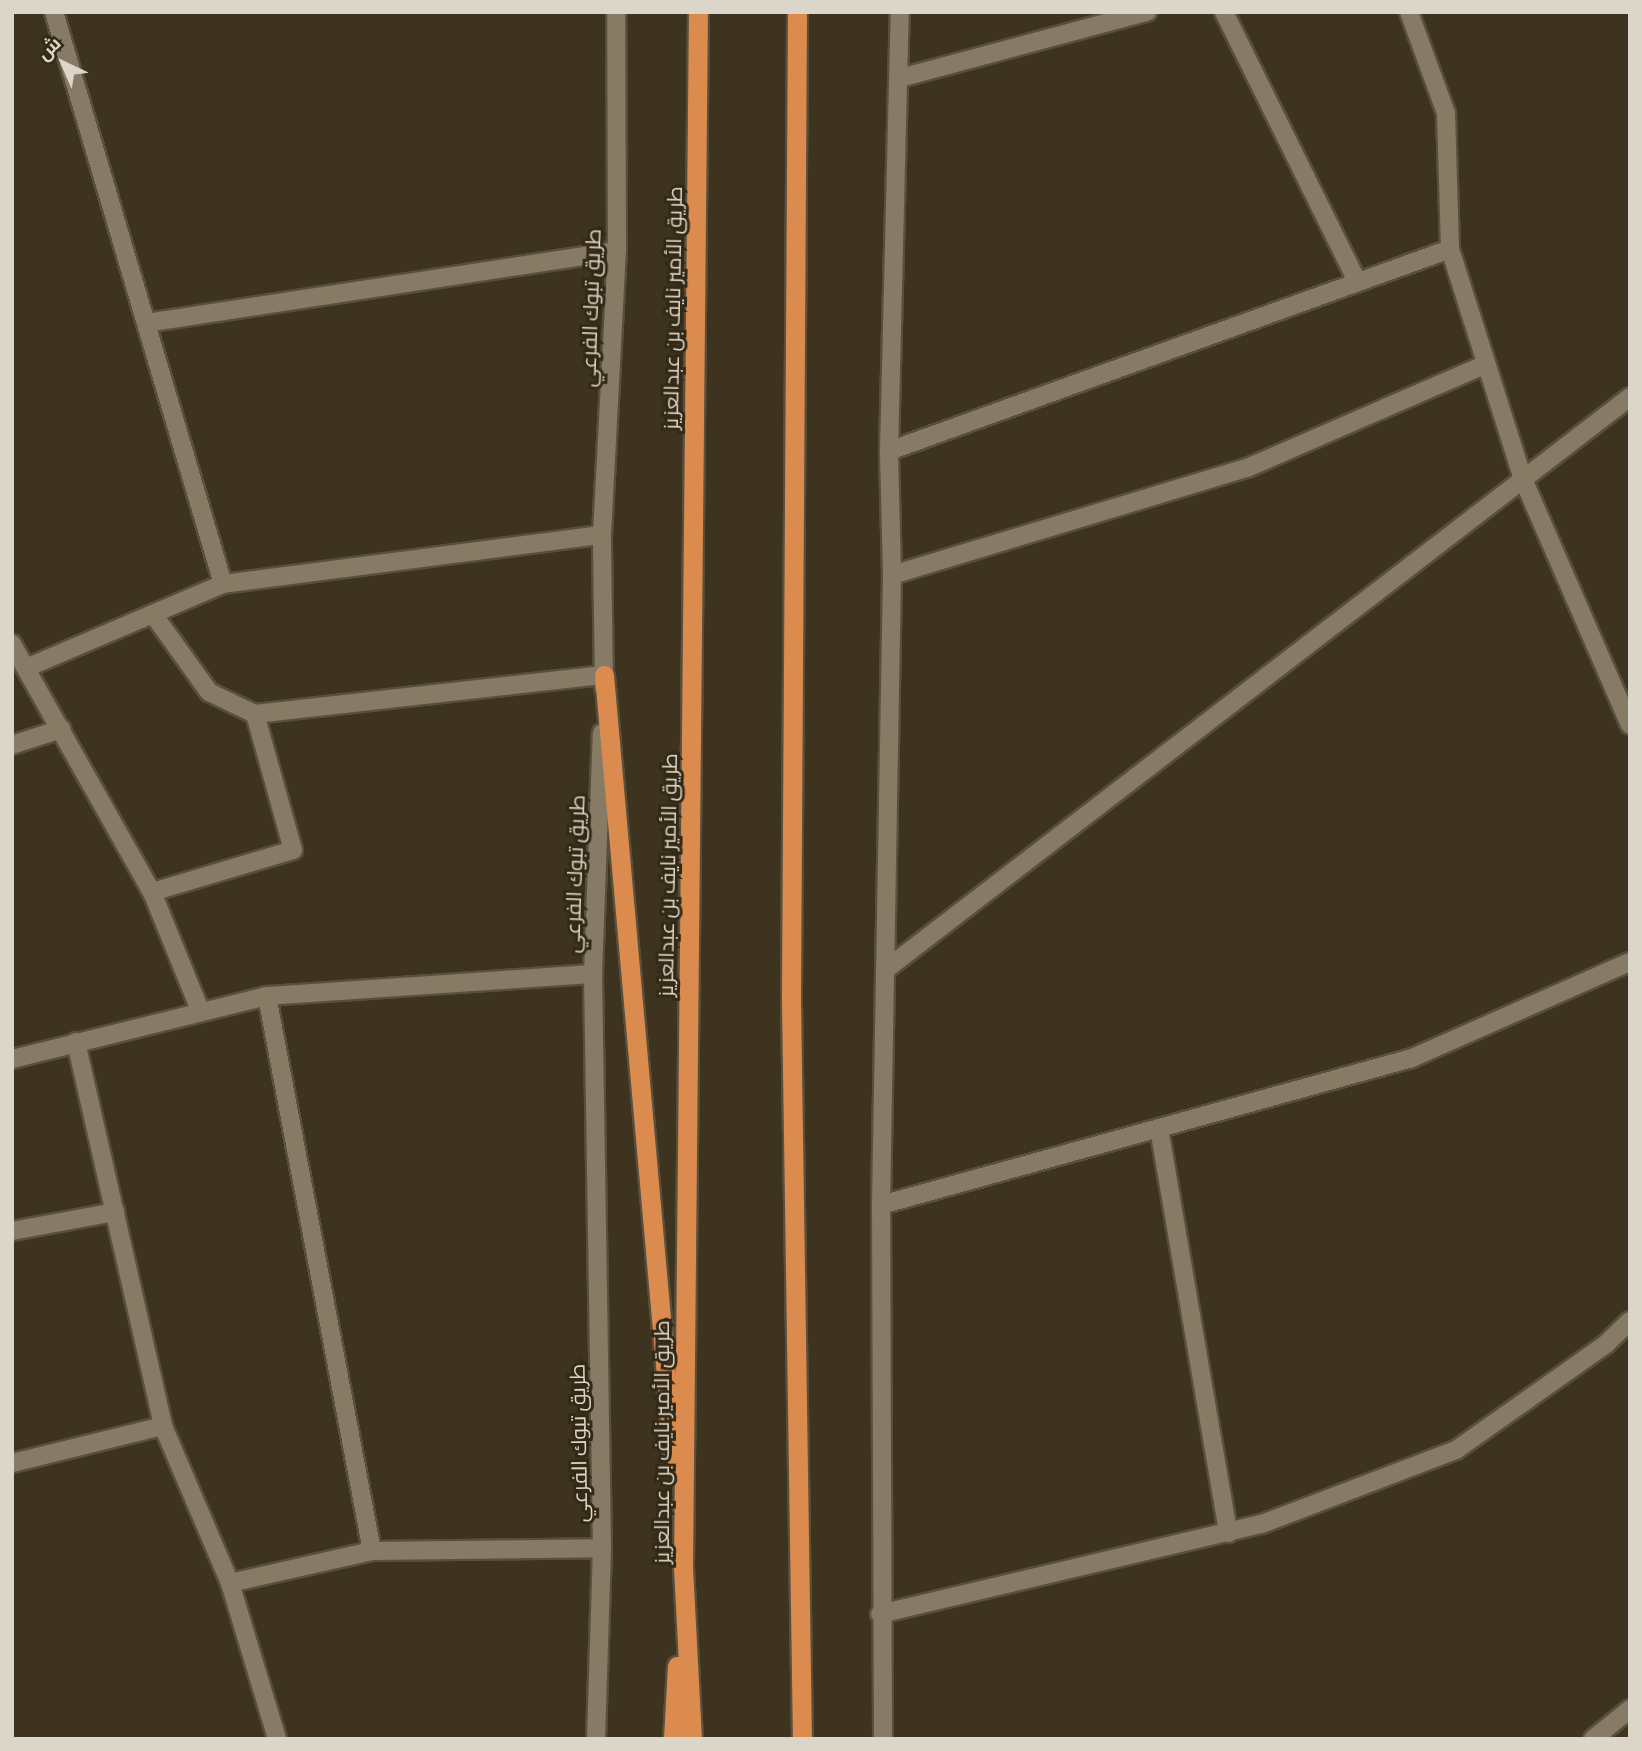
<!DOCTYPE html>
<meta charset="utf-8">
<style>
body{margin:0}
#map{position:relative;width:1642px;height:1751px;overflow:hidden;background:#3e331f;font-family:Commissioner,Cairo,sans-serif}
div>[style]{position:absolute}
.roads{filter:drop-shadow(2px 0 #584f3d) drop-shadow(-2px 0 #584f3d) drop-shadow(0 2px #584f3d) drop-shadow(0 -2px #584f3d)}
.minor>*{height:18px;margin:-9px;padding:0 9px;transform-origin:9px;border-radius:9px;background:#877b65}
.secondary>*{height:18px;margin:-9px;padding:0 9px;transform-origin:9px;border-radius:9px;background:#877b65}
.trunk>*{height:19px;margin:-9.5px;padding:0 9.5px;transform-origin:9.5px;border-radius:9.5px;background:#db8b4e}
span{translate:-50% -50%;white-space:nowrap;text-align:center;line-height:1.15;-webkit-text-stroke:6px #332915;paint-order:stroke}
.street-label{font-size:21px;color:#dcd5c9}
.frame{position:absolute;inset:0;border:14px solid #dcd5c9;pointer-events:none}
.north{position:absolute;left:28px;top:28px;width:70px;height:70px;-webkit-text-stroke:5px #332915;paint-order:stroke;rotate:316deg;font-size:19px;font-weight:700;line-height:28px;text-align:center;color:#dcd5c9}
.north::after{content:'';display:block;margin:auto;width:24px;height:32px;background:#dcd5c9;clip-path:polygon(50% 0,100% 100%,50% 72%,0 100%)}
</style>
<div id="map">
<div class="roads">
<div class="minor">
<div style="left:54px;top:12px;width:596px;rotate:73.54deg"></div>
<div style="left:1224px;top:12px;width:300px;rotate:63.7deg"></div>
<div style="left:1409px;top:12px;width:108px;rotate:69.9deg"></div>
<div style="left:1446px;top:113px;width:136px;rotate:88.3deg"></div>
<div style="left:1450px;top:249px;width:241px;rotate:72.4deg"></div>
<div style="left:1523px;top:479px;width:268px;rotate:66.5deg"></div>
<div style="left:900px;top:78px;width:256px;rotate:-15deg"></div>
<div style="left:146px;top:323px;width:476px;rotate:-8.7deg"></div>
<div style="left:889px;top:451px;width:596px;rotate:-19.8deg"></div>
<div style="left:892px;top:575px;width:371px;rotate:-16.8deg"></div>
<div style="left:1247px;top:468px;width:261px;rotate:-23.5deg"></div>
<div style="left:153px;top:614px;width:96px;rotate:54.3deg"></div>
<div style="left:209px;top:692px;width:51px;rotate:25.6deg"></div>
<div style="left:255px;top:714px;width:351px;rotate:-6.4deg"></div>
<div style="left:12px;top:644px;width:285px;rotate:60.6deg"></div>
<div style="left:152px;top:892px;width:127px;rotate:67.9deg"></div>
<div style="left:26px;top:668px;width:214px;rotate:-23.1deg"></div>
<div style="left:223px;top:584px;width:382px;rotate:-7.4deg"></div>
<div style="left:12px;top:745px;width:52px;rotate:-18.1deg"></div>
<div style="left:152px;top:892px;width:147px;rotate:-16.6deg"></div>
<div style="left:293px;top:850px;width:141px;rotate:-105.6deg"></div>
<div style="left:885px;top:970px;width:940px;rotate:-37.56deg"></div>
<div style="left:267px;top:996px;width:565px;rotate:79.29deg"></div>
<div style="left:76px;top:1042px;width:394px;rotate:77.2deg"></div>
<div style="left:163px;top:1426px;width:171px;rotate:66.9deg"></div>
<div style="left:230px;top:1583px;width:163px;rotate:73.2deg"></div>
<div style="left:12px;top:1059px;width:263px;rotate:-13.9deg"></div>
<div style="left:267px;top:996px;width:327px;rotate:-3.9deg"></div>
<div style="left:1159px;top:1128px;width:411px;rotate:80.3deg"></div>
<div style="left:881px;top:1205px;width:551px;rotate:-15.47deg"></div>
<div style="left:1412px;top:1058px;width:238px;rotate:-23.8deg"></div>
<div style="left:12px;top:1231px;width:105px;rotate:-10.5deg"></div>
<div style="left:12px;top:1463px;width:155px;rotate:-13.8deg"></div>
<div style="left:230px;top:1583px;width:146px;rotate:-12.7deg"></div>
<div style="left:372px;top:1551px;width:230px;rotate:-0.7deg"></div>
<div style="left:880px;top:1614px;width:392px;rotate:-13.3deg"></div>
<div style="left:1262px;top:1524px;width:208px;rotate:-20.9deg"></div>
<div style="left:1456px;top:1450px;width:184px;rotate:-35.2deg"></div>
<div style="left:1606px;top:1344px;width:33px;rotate:-44deg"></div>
<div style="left:1593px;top:1739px;width:48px;rotate:-39deg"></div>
</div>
<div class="secondary">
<div style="left:604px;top:687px;width:152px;rotate:-90.8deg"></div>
<div style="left:602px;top:535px;width:284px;rotate:-87deg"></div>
<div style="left:617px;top:251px;width:239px;rotate:-90.2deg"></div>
<div style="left:596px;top:1739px;width:191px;rotate:-88.2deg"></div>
<div style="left:602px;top:1548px;width:574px;rotate:-90.9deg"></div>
<div style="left:593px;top:974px;width:241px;rotate:-87.9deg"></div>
<div style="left:883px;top:1739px;width:534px;rotate:-90.21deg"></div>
<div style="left:881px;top:1205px;width:630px;rotate:-89deg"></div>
<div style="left:892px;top:575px;width:124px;rotate:-91.4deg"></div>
<div style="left:889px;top:451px;width:439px;rotate:-88.6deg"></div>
</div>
<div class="trunk">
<div style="left:797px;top:12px;width:989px;rotate:90.35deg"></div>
<div style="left:791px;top:1001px;width:738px;rotate:89.15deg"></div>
<div style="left:604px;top:675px;width:783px;rotate:84.94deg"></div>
<div style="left:673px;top:1739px;width:73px;rotate:-86.9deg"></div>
<div style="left:692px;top:1739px;width:170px;rotate:-93deg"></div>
<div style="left:683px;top:1569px;width:1557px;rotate:-89.45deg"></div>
</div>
</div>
<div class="street-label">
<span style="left:590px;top:308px;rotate:-88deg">طريق تبوك الفرعي</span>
<span style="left:672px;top:308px;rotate:-89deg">طريق الأمير نايف بن عبدالعزيز</span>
<span style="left:574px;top:874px;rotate:-88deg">طريق تبوك الفرعي</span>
<span style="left:667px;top:875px;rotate:-89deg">طريق الأمير نايف بن عبدالعزيز</span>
<span style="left:661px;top:1442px;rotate:-90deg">طريق الأمير نايف بن عبدالعزيز</span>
<span style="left:578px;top:1443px;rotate:-91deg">طريق تبوك الفرعي</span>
</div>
<div class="frame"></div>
<div class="north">ش</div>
</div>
